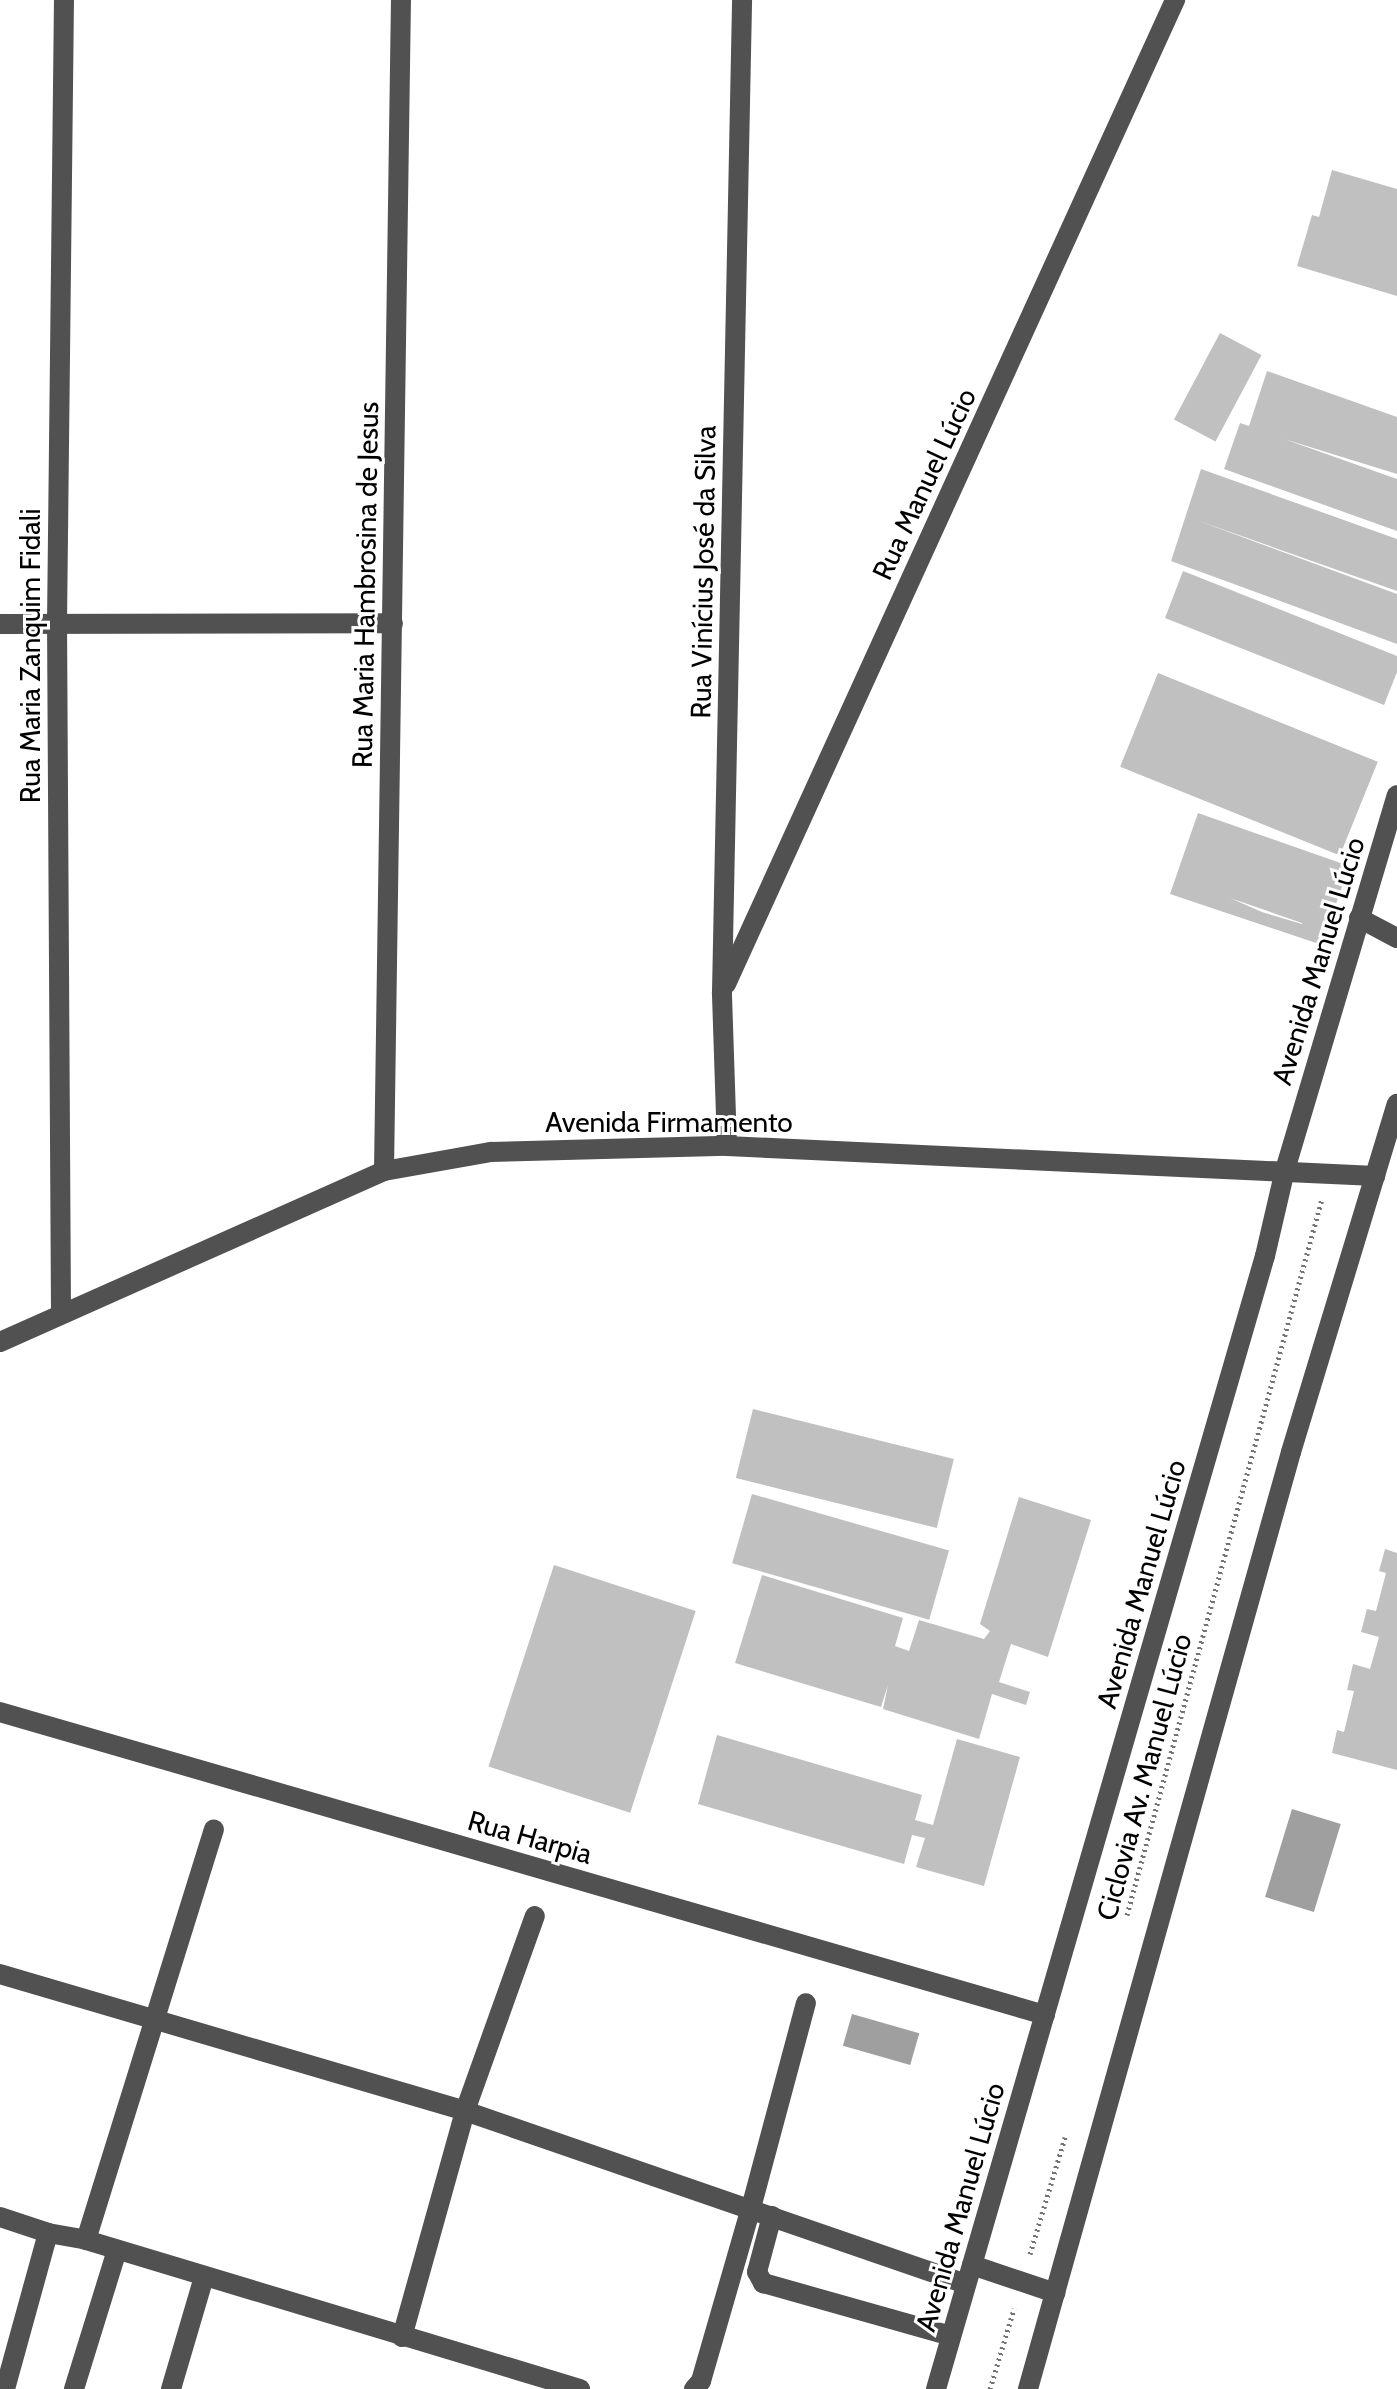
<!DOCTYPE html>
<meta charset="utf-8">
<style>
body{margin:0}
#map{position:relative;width:1397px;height:2389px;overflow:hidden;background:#fff;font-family:Cabin,sans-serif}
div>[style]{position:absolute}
.water>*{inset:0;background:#9f9f9f;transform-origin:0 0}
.building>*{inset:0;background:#c0c0c0;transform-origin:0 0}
.path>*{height:5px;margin-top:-2.5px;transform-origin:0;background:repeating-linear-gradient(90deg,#737373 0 2px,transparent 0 6px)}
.minor>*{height:20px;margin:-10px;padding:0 10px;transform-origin:10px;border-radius:10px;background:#515151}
span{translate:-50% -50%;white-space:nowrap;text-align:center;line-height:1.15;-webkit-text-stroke:6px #fff;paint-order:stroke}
.street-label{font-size:28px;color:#000}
</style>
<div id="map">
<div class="water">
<div style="left:1292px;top:1809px;width:51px;height:92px;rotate:17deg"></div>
<div style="left:852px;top:2014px;width:70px;height:33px;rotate:16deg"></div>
</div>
<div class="building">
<div style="clip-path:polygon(1332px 170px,1397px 189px,1397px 296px,1297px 266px,1312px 215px,1319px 217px)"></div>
<div style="left:1220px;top:333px;width:47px;height:98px;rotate:28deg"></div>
<div style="clip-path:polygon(1267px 371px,1397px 417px,1397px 474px,1284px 439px,1397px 479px,1397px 531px,1224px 469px,1240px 423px,1249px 426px)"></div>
<div style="clip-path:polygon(1201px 469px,1397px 539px,1397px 591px,1196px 520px,1397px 594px,1397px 644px,1171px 561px)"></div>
<div style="clip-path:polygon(1183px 571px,1397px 656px,1397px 672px,1384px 705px,1165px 618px)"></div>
<div style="left:1158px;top:673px;width:237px;height:101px;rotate:22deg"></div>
<div style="clip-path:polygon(evenodd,1198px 813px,1349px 866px,1322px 945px,1170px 894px,1198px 813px,1230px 898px,1302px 923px,1302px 924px,1262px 912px,1230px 898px)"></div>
<div style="left:753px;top:1409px;width:207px;height:71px;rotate:14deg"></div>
<div style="left:752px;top:1494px;width:205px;height:72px;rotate:16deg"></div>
<div style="clip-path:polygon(1019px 1497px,1091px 1520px,1048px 1657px,1011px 1644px,999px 1682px,1030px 1692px,1026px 1705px,992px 1694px,979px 1739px,883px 1709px,888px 1685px,881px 1707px,735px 1663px,762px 1575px,903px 1618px,895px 1646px,909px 1651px,919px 1620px,984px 1639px,990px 1631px,980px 1624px)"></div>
<div style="clip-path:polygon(1385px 1549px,1397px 1553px,1397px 1770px,1332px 1753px,1337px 1730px,1344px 1732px,1354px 1691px,1347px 1690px,1353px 1664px,1370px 1669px,1379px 1637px,1361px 1632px,1367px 1609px,1376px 1611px,1386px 1573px,1379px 1571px)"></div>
<div style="left:554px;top:1565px;width:149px;height:212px;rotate:18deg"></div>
<div style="clip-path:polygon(717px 1735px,922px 1795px,915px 1820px,933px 1825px,957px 1739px,1020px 1757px,984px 1886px,916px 1867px,925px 1838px,912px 1835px,904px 1864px,698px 1804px)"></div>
</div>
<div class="path">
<div style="left:1127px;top:1915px;width:742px;rotate:-74.77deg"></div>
<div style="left:1030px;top:2254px;width:122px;rotate:-73.3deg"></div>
<div style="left:990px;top:2389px;width:84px;rotate:-73.3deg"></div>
</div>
<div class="minor">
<div style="left:0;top:624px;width:393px;rotate:-0.1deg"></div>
<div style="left:1359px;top:918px;width:43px;rotate:27.8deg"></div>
<div style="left:726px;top:984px;width:1082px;rotate:-65.47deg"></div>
<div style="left:727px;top:1146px;width:154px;rotate:-91.9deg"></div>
<div style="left:722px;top:992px;width:992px;rotate:-88.84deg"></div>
<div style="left:384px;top:1171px;width:1171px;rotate:-89.17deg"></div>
<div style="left:61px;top:1313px;width:689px;rotate:-90.33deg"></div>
<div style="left:57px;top:624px;width:624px;rotate:-89.36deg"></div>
<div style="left:0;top:1342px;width:420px;rotate:-24deg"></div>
<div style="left:384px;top:1171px;width:109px;rotate:-10.1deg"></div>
<div style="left:491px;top:1152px;width:236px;rotate:-1.5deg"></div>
<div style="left:727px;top:1146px;width:649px;rotate:2.65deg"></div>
<div style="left:0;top:1712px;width:1088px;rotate:16.17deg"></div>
<div style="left:0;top:1974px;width:485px;rotate:16.4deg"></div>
<div style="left:465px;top:2111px;width:530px;rotate:19.05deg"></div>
<div style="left:772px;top:2216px;width:58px;rotate:105deg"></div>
<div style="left:757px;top:2272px;width:13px;rotate:61deg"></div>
<div style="left:763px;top:2283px;width:195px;rotate:15.7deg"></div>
<div style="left:0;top:2217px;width:51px;rotate:18.4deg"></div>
<div style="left:48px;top:2233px;width:39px;rotate:10deg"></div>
<div style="left:86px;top:2240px;width:516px;rotate:16.78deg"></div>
<div style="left:86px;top:2240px;width:430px;rotate:-72.7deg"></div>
<div style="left:972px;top:2265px;width:88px;rotate:18.6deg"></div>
<div style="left:402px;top:2337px;width:235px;rotate:-74.4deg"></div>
<div style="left:465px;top:2111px;width:207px;rotate:-70.3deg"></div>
<div style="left:5px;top:2389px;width:162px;rotate:-74.6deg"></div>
<div style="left:74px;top:2389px;width:145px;rotate:-72.8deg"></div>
<div style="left:171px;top:2389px;width:117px;rotate:-73.6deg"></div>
<div style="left:694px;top:2389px;width:11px;rotate:-49deg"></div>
<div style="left:701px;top:2381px;width:180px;rotate:-73.9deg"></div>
<div style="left:751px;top:2208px;width:212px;rotate:-75deg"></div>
<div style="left:936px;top:2389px;width:1180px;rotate:-73.81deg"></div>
<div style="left:1265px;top:1256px;width:88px;rotate:-76.9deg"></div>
<div style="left:1285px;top:1170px;width:391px;rotate:-73.4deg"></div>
<div style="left:1028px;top:2389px;width:973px;rotate:-74.32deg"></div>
<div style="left:1291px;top:1452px;width:364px;rotate:-73.1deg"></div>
</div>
<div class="street-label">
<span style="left:924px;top:484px;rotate:-65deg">Rua Manuel Lúcio</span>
<span style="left:703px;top:572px;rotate:-89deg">Rua Vinícius José da Silva</span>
<span style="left:365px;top:585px;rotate:-89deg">Rua Maria Hambrosina de Jesus</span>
<span style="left:30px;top:656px;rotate:-90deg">Rua Maria Zanquim Fidali</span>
<span style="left:1318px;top:961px;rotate:-73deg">Avenida Manuel Lúcio</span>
<span style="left:669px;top:1122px">Avenida Firmamento</span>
<span style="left:1141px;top:1584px;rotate:-74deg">Avenida Manuel Lúcio</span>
<span style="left:1144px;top:1777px;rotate:-75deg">Ciclovia Av. Manuel Lúcio</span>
<span style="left:530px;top:1837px;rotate:16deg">Rua Harpia</span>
<span style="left:960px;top:2207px;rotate:-74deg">Avenida Manuel Lúcio</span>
</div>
</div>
